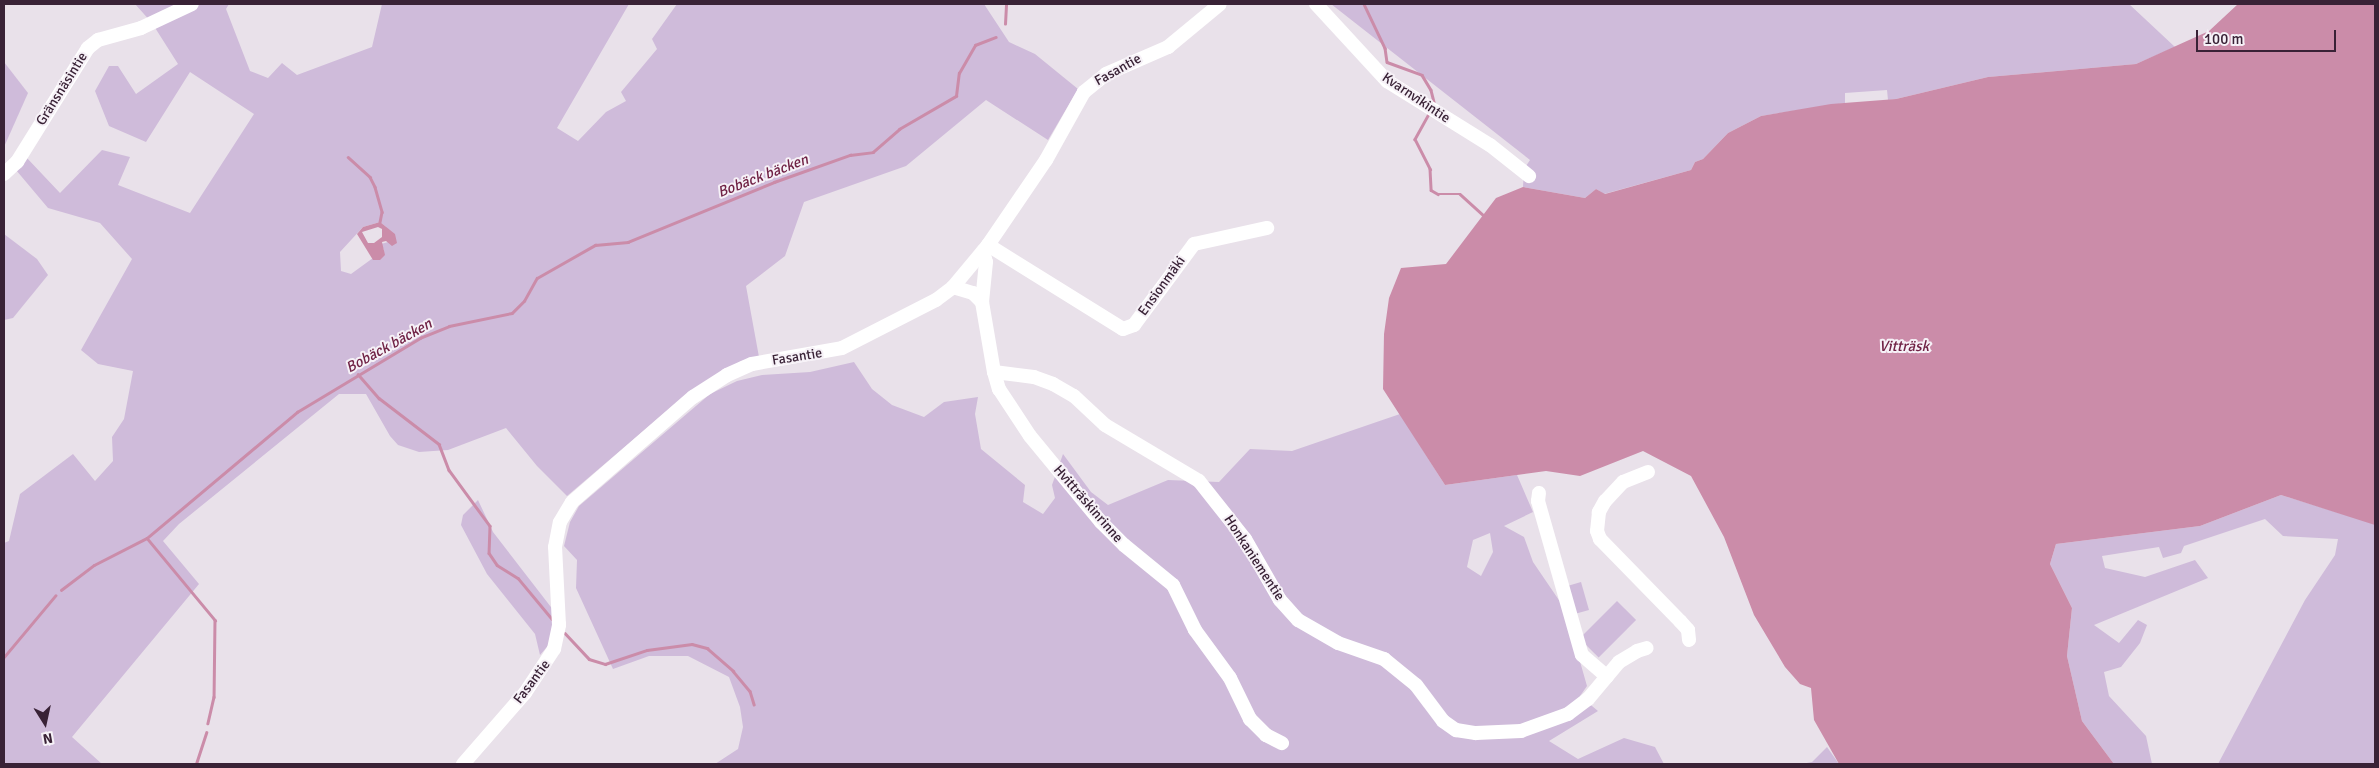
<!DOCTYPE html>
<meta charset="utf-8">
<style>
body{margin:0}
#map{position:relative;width:2379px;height:768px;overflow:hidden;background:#e9e1ea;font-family:Signika,sans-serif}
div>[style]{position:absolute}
.green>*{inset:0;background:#cfbbda;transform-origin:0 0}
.water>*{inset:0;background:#cb8ca9}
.stream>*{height:2.5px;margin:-1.25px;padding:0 1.25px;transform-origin:1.25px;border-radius:1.25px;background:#cb8ca9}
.minor>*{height:14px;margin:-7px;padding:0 7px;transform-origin:7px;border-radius:7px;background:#fff}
span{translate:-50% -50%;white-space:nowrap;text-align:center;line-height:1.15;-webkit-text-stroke:4px #f6f1f7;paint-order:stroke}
.street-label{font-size:14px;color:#392236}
.water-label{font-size:15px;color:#702245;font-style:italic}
.frame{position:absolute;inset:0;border:5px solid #392236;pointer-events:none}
.north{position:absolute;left:20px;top:698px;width:50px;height:50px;-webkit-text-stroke:4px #f6f1f7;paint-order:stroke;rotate:170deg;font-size:14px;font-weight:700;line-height:20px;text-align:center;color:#392236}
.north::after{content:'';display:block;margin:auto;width:18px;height:22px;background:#392236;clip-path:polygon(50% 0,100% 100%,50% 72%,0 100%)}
.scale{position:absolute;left:2196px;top:30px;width:140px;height:22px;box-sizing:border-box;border:2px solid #392236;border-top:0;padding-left:6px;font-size:15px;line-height:18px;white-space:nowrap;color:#392236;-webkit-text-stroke:4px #f6f1f7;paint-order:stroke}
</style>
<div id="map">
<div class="green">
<div style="clip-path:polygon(evenodd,135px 4px,229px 4px,226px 9px,250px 71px,268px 78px,282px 63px,297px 75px,372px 47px,382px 4px,629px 4px,557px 128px,578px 141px,606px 112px,626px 101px,621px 92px,657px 49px,652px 39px,677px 4px,984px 4px,1009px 42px,1035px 54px,1078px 89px,1048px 140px,986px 100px,906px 166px,804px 202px,785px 256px,746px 286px,759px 357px,741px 361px,688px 393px,567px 496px,537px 466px,506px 428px,448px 450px,419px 452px,398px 445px,390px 436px,366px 394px,339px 394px,179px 524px,163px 541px,199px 584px,72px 737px,102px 764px,4px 764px,4px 543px,9px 541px,20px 494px,73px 454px,95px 481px,113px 461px,112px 437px,124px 419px,133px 371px,98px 364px,81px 350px,132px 259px,100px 223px,48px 208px,16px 170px,26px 157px,60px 193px,102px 150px,130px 157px,118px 185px,190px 213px,254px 114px,190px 72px,146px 142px,109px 126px,95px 91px,109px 66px,118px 66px,136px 94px,178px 64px,152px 23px,135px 4px,380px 222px,386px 227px,388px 242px,381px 244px,384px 250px,351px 274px,341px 271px,340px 252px,363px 227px,380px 222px)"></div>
<div style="clip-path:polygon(1331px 4px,2129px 4px,2175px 47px,2136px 64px,1988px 77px,1896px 99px,1888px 100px,1887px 90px,1845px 93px,1845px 103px,1761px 116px,1728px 133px,1703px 159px,1695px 162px,1691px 170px,1604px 194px,1596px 189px,1585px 198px,1523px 187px,1524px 169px,1530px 160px)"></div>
<div style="clip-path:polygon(4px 62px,28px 93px,4px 147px)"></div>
<div style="clip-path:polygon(4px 234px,37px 259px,48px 275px,13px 318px,4px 320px)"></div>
<div style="clip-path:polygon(evenodd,854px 362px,872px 389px,892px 405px,924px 417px,944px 402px,978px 397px,975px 414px,981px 449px,1025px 485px,1023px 502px,1043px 514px,1055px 498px,1052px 485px,1063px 454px,1091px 492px,1108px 505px,1168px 480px,1219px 482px,1250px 449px,1292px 451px,1400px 414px,1445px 485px,1517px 475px,1533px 512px,1504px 526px,1524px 537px,1533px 562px,1565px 609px,1587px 686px,1580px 696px,1598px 711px,1549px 741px,1578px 759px,1624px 738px,1655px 747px,1664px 764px,715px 764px,738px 749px,743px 727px,740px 707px,729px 677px,688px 656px,649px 656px,613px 669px,576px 588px,577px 560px,564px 546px,570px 522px,579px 506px,710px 394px,737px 381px,762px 375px,810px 372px,854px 362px,1490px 533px,1493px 552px,1481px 576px,1467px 567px,1473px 540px,1490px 533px)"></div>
<div style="clip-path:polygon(2281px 495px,2375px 524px,2375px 764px,2218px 764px,2305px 600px,2335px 555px,2338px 539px,2283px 536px,2265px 519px,2184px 546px,2181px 553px,2163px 558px,2159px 547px,2102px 556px,2105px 568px,2145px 577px,2195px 560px,2208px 578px,2094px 625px,2119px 643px,2138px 620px,2147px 625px,2140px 643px,2121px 667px,2104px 672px,2109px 696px,2146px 736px,2152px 764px,2114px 764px,2082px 721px,2067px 656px,2072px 608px,2050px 564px,2056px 544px,2200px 526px)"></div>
<div style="clip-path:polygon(478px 500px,493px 532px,554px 611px,552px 641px,540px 655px,535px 634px,487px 574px,461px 525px,463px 515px)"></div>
<div style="left:1581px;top:582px;width:29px;height:15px;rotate:74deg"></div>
<div style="left:1617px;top:601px;width:27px;height:53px;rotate:45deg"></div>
<div style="clip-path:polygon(1827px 747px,1839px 764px,1801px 764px,1812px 762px)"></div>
</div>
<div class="water">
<div style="clip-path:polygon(2238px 4px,2375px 4px,2375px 525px,2281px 495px,2200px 526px,2056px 544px,2050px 564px,2072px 608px,2067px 656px,2082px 721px,2114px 764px,1839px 764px,1814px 720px,1811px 688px,1800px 684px,1785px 667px,1754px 615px,1724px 537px,1691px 476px,1643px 451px,1580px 476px,1546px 471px,1445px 485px,1383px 389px,1384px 334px,1389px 298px,1401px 268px,1446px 264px,1496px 198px,1523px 187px,1585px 198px,1596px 189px,1605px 194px,1691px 170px,1695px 162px,1703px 159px,1728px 133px,1761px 116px,1831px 104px,1896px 99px,1988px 77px,2136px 64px,2209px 31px)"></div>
<div style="clip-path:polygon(evenodd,380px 222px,395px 234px,397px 243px,392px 246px,386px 241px,382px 242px,385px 255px,380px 260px,373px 260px,357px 234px,363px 227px,380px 222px,378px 227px,382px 229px,382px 237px,374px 243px,368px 243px,362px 232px,378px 227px)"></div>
</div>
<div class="stream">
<div style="left:1364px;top:4px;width:49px;rotate:64.5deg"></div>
<div style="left:1385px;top:48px;width:14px;rotate:82deg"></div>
<div style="left:1387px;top:62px;width:37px;rotate:20deg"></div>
<div style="left:1422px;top:75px;width:17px;rotate:59deg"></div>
<div style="left:1431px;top:90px;width:12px;rotate:76deg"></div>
<div style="left:1005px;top:24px;width:20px;rotate:-87deg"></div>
<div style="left:1429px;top:114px;width:29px;rotate:119deg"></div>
<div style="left:1415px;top:139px;width:34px;rotate:63deg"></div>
<div style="left:1430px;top:169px;width:21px;rotate:87deg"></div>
<div style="left:1431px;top:190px;width:8px;rotate:30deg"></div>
<div style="left:1438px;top:194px;width:22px"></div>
<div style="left:1460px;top:194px;width:31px;rotate:42deg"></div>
<div style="left:348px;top:157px;width:30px;rotate:42deg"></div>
<div style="left:370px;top:177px;width:11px;rotate:63deg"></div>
<div style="left:375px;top:187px;width:26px;rotate:74deg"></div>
<div style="left:382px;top:212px;width:10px;rotate:101deg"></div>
<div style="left:358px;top:374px;width:32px;rotate:49deg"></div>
<div style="left:379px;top:398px;width:76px;rotate:37.5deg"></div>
<div style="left:439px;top:444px;width:28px;rotate:69deg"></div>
<div style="left:449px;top:470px;width:69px;rotate:53.8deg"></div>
<div style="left:490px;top:526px;width:27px;rotate:92deg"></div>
<div style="left:489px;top:553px;width:14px;rotate:56deg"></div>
<div style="left:497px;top:565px;width:25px;rotate:32deg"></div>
<div style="left:518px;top:578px;width:53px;rotate:50.3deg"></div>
<div style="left:147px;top:538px;width:107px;rotate:50.3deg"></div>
<div style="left:215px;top:620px;width:77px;rotate:90.7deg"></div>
<div style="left:214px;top:697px;width:27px;rotate:103deg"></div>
<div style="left:61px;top:590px;width:41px;rotate:-37.1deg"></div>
<div style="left:94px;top:565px;width:59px;rotate:-27deg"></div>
<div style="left:147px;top:538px;width:196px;rotate:-40deg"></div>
<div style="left:297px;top:412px;width:144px;rotate:-31deg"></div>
<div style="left:420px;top:338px;width:31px;rotate:-22deg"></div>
<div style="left:449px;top:326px;width:64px;rotate:-11.7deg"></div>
<div style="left:512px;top:313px;width:17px;rotate:-45deg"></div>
<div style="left:524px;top:301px;width:26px;rotate:-61deg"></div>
<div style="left:537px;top:278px;width:67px;rotate:-29.6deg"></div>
<div style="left:595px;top:245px;width:33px;rotate:-5deg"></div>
<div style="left:628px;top:242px;width:158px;rotate:-22.3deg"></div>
<div style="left:774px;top:182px;width:81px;rotate:-19.6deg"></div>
<div style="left:850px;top:155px;width:23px;rotate:-7deg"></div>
<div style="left:873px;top:152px;width:35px;rotate:-41deg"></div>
<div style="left:899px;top:129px;width:66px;rotate:-30.1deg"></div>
<div style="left:956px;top:96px;width:23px;rotate:-83deg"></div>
<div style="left:959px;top:73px;width:32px;rotate:-60deg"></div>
<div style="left:975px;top:45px;width:22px;rotate:-21deg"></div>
<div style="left:565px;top:633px;width:35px;rotate:47deg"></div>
<div style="left:589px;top:659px;width:17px;rotate:17deg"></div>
<div style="left:605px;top:664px;width:44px;rotate:-18.4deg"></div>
<div style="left:647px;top:650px;width:45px;rotate:-7.6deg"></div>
<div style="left:692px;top:644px;width:16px;rotate:15deg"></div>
<div style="left:707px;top:648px;width:35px;rotate:41deg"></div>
<div style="left:733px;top:671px;width:26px;rotate:50deg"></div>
<div style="left:750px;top:691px;width:14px;rotate:73deg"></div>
<div style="left:4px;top:657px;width:80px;rotate:-50.1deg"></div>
<div style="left:196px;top:764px;width:33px;rotate:-72deg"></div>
</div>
<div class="minor">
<div style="left:1316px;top:4px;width:105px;rotate:47.3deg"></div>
<div style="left:1387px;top:81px;width:121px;rotate:31.9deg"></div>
<div style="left:1490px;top:145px;width:50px;rotate:38.5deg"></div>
<div style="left:4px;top:174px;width:18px;rotate:-43deg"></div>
<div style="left:17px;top:162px;width:134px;rotate:-58.1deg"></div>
<div style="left:88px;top:48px;width:13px;rotate:-39deg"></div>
<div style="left:98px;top:40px;width:45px;rotate:-15.6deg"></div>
<div style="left:141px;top:28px;width:56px;rotate:-25.2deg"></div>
<div style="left:988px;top:245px;width:159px;rotate:31.9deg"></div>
<div style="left:1123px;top:329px;width:12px;rotate:-20deg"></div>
<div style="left:1134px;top:325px;width:101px;rotate:-53.5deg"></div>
<div style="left:1194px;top:244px;width:75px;rotate:-12.4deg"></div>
<div style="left:983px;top:251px;width:11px;rotate:75deg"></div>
<div style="left:986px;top:262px;width:40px;rotate:95.7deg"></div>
<div style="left:982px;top:302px;width:71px;rotate:80.3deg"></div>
<div style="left:994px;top:372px;width:40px;rotate:7.1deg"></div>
<div style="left:1034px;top:377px;width:20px;rotate:20deg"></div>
<div style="left:1053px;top:384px;width:24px;rotate:30deg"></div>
<div style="left:1074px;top:396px;width:42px;rotate:43.1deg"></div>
<div style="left:1105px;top:425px;width:109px;rotate:30.8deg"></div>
<div style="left:1199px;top:481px;width:74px;rotate:51.6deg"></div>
<div style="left:1245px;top:539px;width:70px;rotate:60.2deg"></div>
<div style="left:1280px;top:600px;width:27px;rotate:48deg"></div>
<div style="left:1298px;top:620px;width:46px;rotate:29.9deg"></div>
<div style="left:1338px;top:643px;width:49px;rotate:19.2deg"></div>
<div style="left:1384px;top:659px;width:41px;rotate:39.1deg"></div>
<div style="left:1416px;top:685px;width:45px;rotate:53.1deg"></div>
<div style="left:1443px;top:721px;width:16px;rotate:35deg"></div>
<div style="left:1456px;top:730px;width:20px;rotate:9deg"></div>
<div style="left:1476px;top:733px;width:45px;rotate:-2.5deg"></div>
<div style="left:1521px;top:731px;width:50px;rotate:-19.9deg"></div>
<div style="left:1568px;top:714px;width:25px;rotate:-37deg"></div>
<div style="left:1588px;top:699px;width:48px;rotate:-50deg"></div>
<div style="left:1619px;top:662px;width:21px;rotate:-31deg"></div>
<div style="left:1637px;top:651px;width:10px;rotate:-17deg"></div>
<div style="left:953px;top:287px;width:21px;rotate:17deg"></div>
<div style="left:973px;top:293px;width:13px;rotate:45deg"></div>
<div style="left:994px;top:372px;width:18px;rotate:74deg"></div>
<div style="left:999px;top:389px;width:56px;rotate:56.6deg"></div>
<div style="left:1030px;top:436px;width:112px;rotate:50.5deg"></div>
<div style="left:1101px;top:522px;width:33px;rotate:45deg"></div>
<div style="left:1124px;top:545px;width:63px;rotate:39.2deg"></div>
<div style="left:1173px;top:585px;width:50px;rotate:63.9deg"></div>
<div style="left:1195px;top:630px;width:59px;rotate:53.9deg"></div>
<div style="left:1230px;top:678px;width:46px;rotate:64deg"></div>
<div style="left:1250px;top:719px;width:23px;rotate:45deg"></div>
<div style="left:1266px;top:735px;width:18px;rotate:27deg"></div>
<div style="left:1648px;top:472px;width:27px;rotate:158deg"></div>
<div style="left:1623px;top:482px;width:26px;rotate:133deg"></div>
<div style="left:1605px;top:501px;width:13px;rotate:119deg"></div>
<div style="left:1599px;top:512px;width:19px;rotate:96deg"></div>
<div style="left:1597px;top:531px;width:9px;rotate:69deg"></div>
<div style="left:1600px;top:539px;width:115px;rotate:45.7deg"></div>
<div style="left:1680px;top:621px;width:12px;rotate:48deg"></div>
<div style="left:1688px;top:630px;width:10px;rotate:84deg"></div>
<div style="left:1539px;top:493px;width:8px;rotate:97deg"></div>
<div style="left:1538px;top:501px;width:160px;rotate:74.1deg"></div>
<div style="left:1582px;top:655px;width:33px;rotate:41deg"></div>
<div style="left:463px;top:764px;width:94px;rotate:-48.9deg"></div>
<div style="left:525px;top:693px;width:53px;rotate:-56.6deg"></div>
<div style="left:554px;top:649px;width:25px;rotate:-78deg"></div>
<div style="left:559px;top:625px;width:78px;rotate:-92.9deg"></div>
<div style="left:555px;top:547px;width:25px;rotate:-79deg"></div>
<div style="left:560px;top:522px;width:23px;rotate:-59deg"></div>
<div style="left:572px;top:502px;width:160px;rotate:-41deg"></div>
<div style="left:693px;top:397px;width:40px;rotate:-32.9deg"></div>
<div style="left:727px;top:375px;width:27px;rotate:-24deg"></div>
<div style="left:752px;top:364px;width:91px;rotate:-10.1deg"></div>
<div style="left:842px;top:348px;width:106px;rotate:-27.1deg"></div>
<div style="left:936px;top:300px;width:21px;rotate:-37deg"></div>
<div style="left:953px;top:287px;width:55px;rotate:-50.2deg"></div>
<div style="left:988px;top:245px;width:103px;rotate:-55.7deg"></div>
<div style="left:1046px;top:160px;width:78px;rotate:-60.8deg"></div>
<div style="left:1084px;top:92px;width:28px;rotate:-39deg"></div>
<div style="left:1106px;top:74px;width:68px;rotate:-23.5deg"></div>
<div style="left:1168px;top:47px;width:67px;rotate:-39.6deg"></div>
</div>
<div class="street-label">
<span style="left:1118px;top:70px;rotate:-29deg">Fasantie</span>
<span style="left:62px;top:89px;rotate:-58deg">Gränsnäsintie</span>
<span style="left:1416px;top:98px;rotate:34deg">Kvarnvikintie</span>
<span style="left:1162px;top:286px;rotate:-54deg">Ensionmäki</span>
<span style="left:797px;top:357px;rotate:-9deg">Fasantie</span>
<span style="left:1088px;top:504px;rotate:49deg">Hvitträskinrinne</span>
<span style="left:1254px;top:558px;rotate:57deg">Honkaniementie</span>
<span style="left:532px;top:682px;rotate:-53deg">Fasantie</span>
</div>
<div class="water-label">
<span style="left:763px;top:176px;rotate:-21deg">Bobäck bäcken</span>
<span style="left:389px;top:346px;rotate:-29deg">Bobäck bäcken</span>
<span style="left:1904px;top:347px">Vitträsk</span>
</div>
<div class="frame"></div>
<div class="north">N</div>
<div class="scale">100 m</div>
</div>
